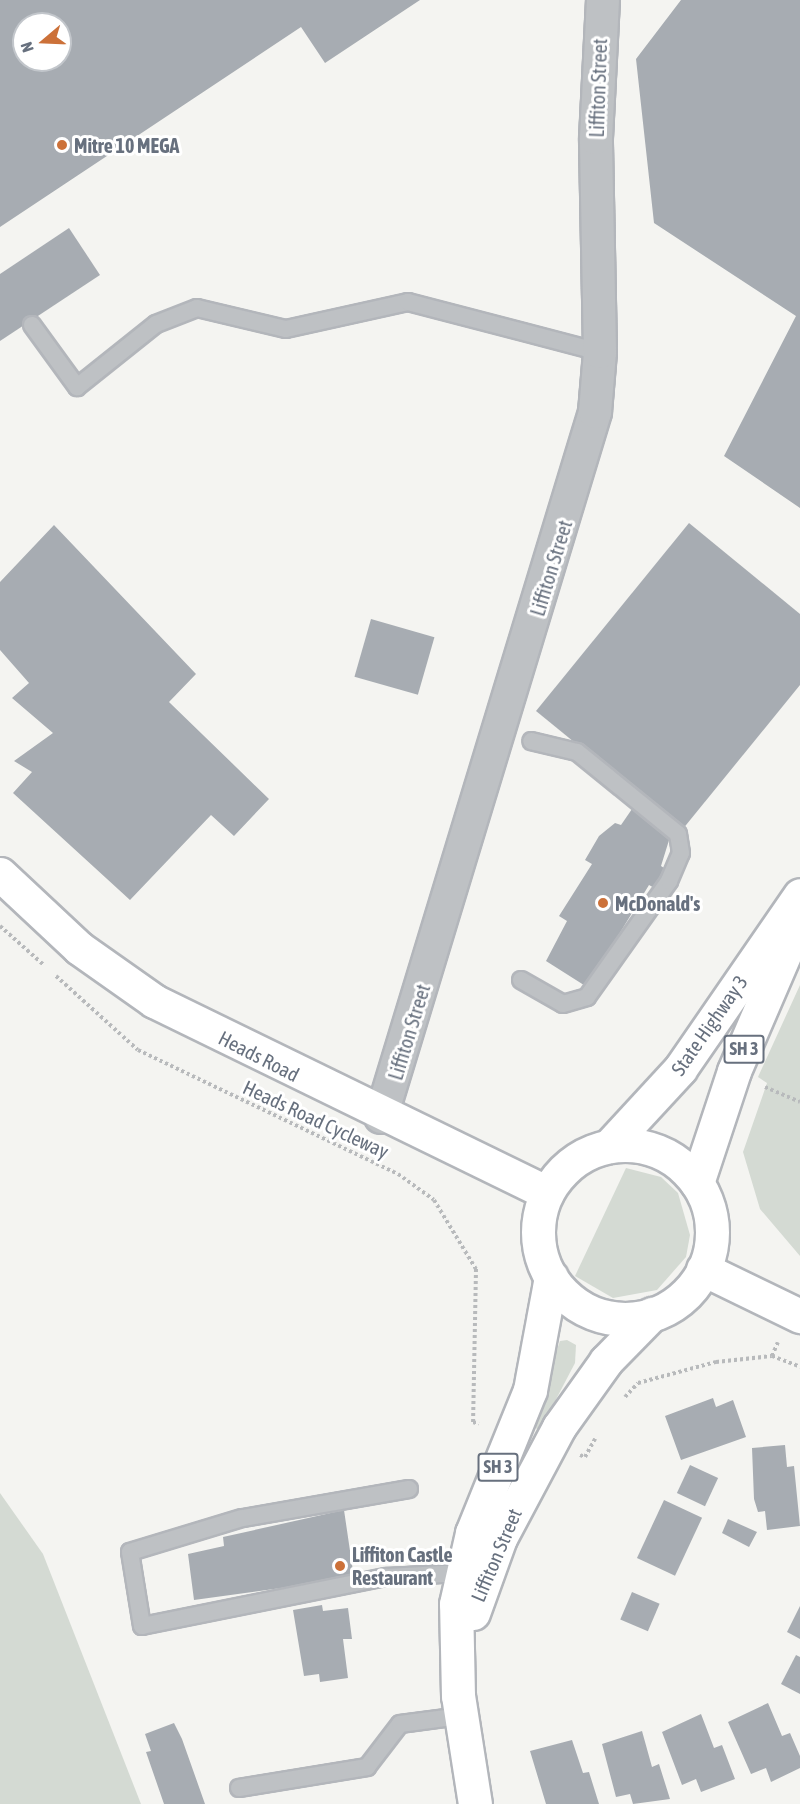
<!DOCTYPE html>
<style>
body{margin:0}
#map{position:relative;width:800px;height:1804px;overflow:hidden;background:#f4f4f1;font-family:"Asap Condensed",sans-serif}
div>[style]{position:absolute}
.green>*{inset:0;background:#d4dad3}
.building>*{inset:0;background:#a7acb2;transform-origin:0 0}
.path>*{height:4px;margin-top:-2px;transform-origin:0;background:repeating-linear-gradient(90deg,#b8babc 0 3px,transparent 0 6px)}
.roads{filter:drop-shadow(2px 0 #b3b6bb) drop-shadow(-2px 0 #b3b6bb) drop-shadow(0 2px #b3b6bb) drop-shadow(0 -2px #b3b6bb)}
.lane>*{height:16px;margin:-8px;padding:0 8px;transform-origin:8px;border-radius:8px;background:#bec1c4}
.street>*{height:32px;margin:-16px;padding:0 16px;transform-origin:16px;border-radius:16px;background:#bec1c4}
.secondary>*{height:33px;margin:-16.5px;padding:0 16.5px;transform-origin:16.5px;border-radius:16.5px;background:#fff}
.highway>*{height:33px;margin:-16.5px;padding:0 16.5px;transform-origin:16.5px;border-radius:16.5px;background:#fff}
.highway>.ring{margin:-16.5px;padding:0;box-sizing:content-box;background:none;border:33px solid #fff;border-radius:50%}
.dots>*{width:16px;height:16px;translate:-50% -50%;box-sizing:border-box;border:3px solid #fff;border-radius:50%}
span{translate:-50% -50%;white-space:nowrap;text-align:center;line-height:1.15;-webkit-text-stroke:6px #fff;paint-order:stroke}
.shield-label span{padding:2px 4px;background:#fff;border:2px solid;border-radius:4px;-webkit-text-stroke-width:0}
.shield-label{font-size:18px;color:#67707e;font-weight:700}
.street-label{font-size:20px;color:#67707e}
.poi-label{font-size:20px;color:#67707e;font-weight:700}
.left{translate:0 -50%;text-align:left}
.north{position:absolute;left:12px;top:12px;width:60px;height:60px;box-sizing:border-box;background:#fff;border:2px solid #c2c6cb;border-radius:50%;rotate:251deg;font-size:16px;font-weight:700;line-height:24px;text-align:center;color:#67707e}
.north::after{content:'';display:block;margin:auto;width:21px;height:27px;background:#cc7139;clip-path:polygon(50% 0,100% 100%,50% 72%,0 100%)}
</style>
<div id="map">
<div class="green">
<div style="clip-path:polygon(800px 985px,800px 1256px,760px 1209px,743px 1152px,767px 1083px,758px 1077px)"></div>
<div style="clip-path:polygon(626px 1168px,661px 1177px,678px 1193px,690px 1235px,686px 1257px,657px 1290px,613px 1298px,575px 1276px)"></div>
<div style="clip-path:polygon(567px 1340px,576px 1345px,575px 1363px,540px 1430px,530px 1426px,560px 1341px)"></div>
<div style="clip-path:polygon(0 1493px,43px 1554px,141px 1804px,0 1804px)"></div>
</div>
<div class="building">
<div style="clip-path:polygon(evenodd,0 0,420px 0,325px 63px,301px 27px,0 227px,0 0,24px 24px,60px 24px,60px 60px,24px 60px,24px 24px)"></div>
<div style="clip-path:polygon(681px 0,800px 0,800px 508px,724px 456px,796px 316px,654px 223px,636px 59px)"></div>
<div style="clip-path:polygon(69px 228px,100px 275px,0 341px,0 274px)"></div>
<div style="clip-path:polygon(689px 523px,800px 614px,800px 685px,682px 830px,536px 711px)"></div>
<div style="clip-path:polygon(54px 525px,196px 674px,169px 702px,269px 799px,234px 836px,211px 815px,130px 900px,13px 793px,32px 772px,14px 761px,53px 733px,12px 698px,29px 683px,0 650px,0 582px)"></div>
<div style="left:371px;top:619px;width:66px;height:60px;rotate:16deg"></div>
<div style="clip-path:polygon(632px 809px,670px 837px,661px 866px,670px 872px,658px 890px,649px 885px,587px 987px,546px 961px,567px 921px,559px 916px,592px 864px,585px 860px,599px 836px,615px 823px,621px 825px)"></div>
<div style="clip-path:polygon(713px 1398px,716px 1407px,733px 1400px,746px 1437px,681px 1460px,665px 1416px)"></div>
<div style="clip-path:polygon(785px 1445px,787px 1467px,794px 1466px,800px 1526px,767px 1530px,765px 1511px,758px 1512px,754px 1499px,752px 1448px)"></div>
<div style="left:690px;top:1465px;width:31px;height:31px;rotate:25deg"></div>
<div style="left:664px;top:1500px;width:42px;height:64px;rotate:25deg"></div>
<div style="clip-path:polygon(344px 1510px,354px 1578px,194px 1600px,188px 1554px,224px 1546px,223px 1537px)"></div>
<div style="clip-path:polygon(728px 1519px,757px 1532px,749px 1547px,722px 1533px)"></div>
<div style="left:632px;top:1592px;width:30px;height:30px;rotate:23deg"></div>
<div style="clip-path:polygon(322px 1605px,323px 1611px,348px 1608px,352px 1639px,343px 1639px,348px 1678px,320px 1682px,319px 1674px,304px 1676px,293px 1610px)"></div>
<div style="clip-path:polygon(800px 1606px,800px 1639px,787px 1632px)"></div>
<div style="clip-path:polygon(796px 1655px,800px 1657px,800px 1694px,781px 1684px)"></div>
<div style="clip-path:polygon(768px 1703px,782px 1736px,790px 1733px,800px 1756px,800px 1768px,771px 1782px,766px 1768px,751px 1774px,728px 1722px)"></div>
<div style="clip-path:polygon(701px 1714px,714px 1748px,722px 1745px,735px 1779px,701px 1792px,696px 1779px,682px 1785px,662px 1732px)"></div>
<div style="clip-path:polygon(174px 1723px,182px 1739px,205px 1804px,164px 1804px,146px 1752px,151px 1751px,145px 1734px)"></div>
<div style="clip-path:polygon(642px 1731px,652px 1767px,659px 1764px,670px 1799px,633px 1804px,630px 1794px,616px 1797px,602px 1744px)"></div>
<div style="clip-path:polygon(572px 1740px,583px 1773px,589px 1772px,599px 1804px,546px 1804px,530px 1751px)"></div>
</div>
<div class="path">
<div style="left:0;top:926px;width:59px;rotate:41.6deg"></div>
<div style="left:56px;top:976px;width:110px;rotate:42.1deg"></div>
<div style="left:138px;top:1050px;width:288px;rotate:25.5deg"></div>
<div style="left:398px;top:1174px;width:44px;rotate:35.8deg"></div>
<div style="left:434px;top:1200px;width:81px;rotate:58.7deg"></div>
<div style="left:476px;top:1269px;width:153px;rotate:91.1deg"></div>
<div style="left:473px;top:1422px;width:6px;rotate:18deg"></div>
<div style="left:765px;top:1087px;width:38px;rotate:23deg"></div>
<div style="left:772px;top:1356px;width:15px;rotate:-67deg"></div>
<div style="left:625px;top:1397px;width:19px;rotate:-47deg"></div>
<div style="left:638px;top:1383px;width:81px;rotate:-15.1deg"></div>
<div style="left:716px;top:1362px;width:56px;rotate:-6.1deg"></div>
<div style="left:772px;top:1356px;width:30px;rotate:21deg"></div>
<div style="left:580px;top:1455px;width:5px;rotate:22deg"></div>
<div style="left:585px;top:1457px;width:21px;rotate:-61deg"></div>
</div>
<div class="roads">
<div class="lane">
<div style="left:32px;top:325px;width:77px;rotate:54deg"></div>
<div style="left:77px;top:387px;width:101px;rotate:-38.6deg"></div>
<div style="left:156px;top:324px;width:44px;rotate:-21.3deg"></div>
<div style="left:197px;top:308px;width:91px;rotate:13.3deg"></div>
<div style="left:286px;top:329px;width:125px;rotate:-12.5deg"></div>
<div style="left:408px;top:302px;width:198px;rotate:14.6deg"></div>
<div style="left:521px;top:980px;width:48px;rotate:29.7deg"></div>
<div style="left:563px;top:1004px;width:25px;rotate:-16deg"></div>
<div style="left:587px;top:997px;width:142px;rotate:-54.7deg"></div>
<div style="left:669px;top:881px;width:30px;rotate:-67deg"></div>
<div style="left:681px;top:853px;width:19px;rotate:-99deg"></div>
<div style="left:678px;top:834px;width:130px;rotate:-140.9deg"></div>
<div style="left:577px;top:752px;width:47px;rotate:-166.6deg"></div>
<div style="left:409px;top:1489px;width:169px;rotate:170.1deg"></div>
<div style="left:242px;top:1518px;width:117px;rotate:163.1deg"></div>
<div style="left:130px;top:1552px;width:75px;rotate:80.8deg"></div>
<div style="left:142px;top:1626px;width:249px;rotate:-11.4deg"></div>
<div style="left:386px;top:1577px;width:76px;rotate:-3deg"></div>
<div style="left:239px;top:1788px;width:130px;rotate:-9.3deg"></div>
<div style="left:367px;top:1767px;width:54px;rotate:-52.5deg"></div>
<div style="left:400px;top:1724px;width:62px;rotate:-7.5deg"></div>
</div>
<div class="street">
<div style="left:381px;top:1117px;width:737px;rotate:-73.11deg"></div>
<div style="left:595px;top:412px;width:60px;rotate:-85.2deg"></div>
<div style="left:600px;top:352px;width:214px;rotate:-91.1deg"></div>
<div style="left:596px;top:138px;width:138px;rotate:-87.1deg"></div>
</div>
<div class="secondary">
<div style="left:0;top:874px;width:108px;rotate:43.1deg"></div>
<div style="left:79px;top:948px;width:92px;rotate:35.2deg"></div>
<div style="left:154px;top:1001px;width:437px;rotate:26deg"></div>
<div style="left:703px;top:1269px;width:108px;rotate:25.9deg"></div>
</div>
<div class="highway">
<div class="ring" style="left:538px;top:1145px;width:141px;height:141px"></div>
<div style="left:609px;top:1146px;width:105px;rotate:-47.3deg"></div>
<div style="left:680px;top:1069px;width:211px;rotate:-55.4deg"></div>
<div style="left:697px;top:1183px;width:118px;rotate:-71.7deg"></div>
<div style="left:734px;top:1071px;width:164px;rotate:-66.7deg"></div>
<div style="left:473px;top:1613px;width:80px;rotate:-70.2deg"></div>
<div style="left:500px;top:1538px;width:126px;rotate:-62deg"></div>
<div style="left:559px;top:1427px;width:81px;rotate:-54.5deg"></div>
<div style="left:606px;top:1361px;width:66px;rotate:-45.6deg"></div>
<div style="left:475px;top:1804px;width:109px;rotate:-98.9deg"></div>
<div style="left:458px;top:1696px;width:92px;rotate:-91.2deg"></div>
<div style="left:456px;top:1604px;width:73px;rotate:-77.3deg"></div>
<div style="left:472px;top:1533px;width:154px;rotate:-67.9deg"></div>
<div style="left:530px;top:1390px;width:115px;rotate:-79.5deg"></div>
</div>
</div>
<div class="dots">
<div style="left:62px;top:145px;background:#cc7139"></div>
<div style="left:603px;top:903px;background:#cc7139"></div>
<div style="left:340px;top:1566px;background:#cc7139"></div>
</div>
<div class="shield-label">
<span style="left:744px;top:1049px">SH 3</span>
<span style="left:498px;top:1467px">SH 3</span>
</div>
<div class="street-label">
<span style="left:598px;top:88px;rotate:-88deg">Liffiton Street</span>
<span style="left:551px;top:568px;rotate:-73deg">Liffiton Street</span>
<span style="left:709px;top:1025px;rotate:-55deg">State Highway 3</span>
<span style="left:409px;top:1032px;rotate:-73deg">Liffiton Street</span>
<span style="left:259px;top:1056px;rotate:27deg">Heads Road</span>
<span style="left:316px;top:1119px;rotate:25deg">Heads Road Cycleway</span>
<span style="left:496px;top:1555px;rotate:-67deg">Liffiton Street</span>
</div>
<div class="poi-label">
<span class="left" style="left:74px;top:145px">Mitre 10 MEGA</span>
<span class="left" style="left:615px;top:903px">McDonald's</span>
<span class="left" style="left:352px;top:1566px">Liffiton Castle<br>Restaurant</span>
</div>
<div class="north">N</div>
</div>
